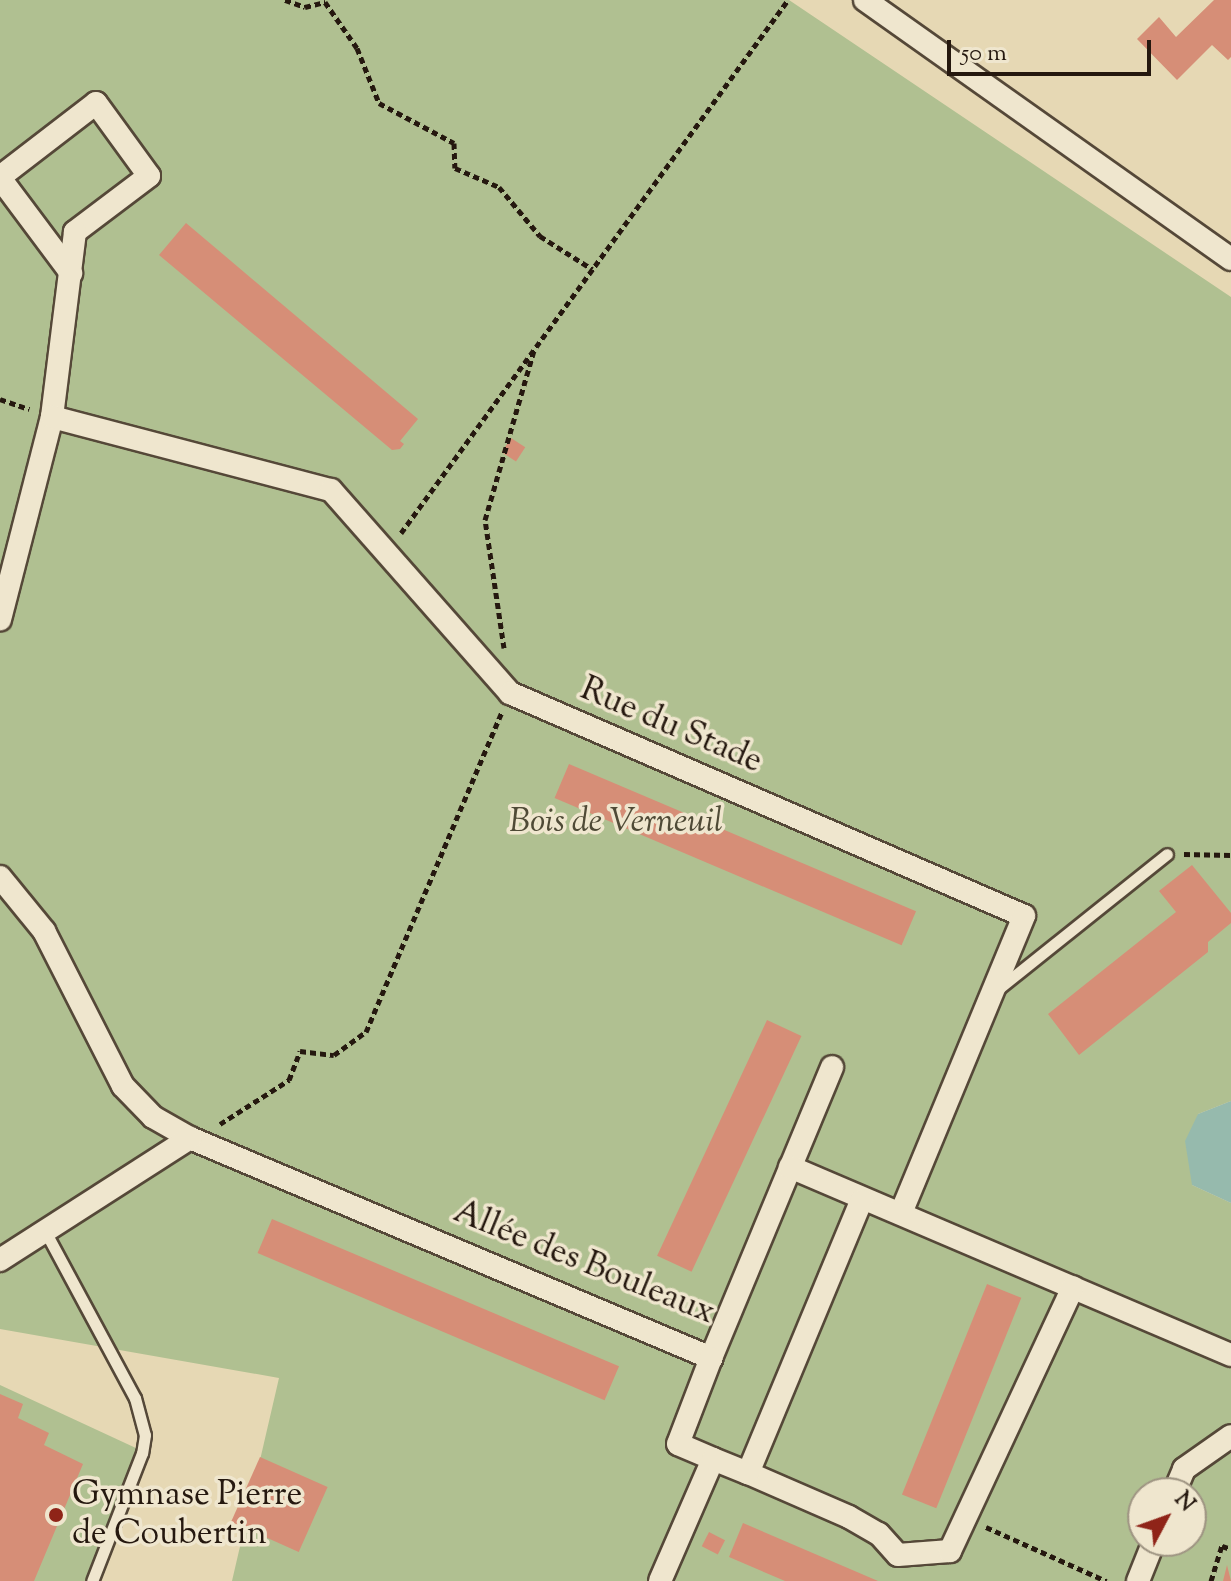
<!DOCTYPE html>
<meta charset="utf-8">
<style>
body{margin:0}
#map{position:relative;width:1231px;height:1581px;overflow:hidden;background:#e6d8b4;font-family:"Sorts Mill Goudy",serif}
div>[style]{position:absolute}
.green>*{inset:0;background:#b0c091}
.water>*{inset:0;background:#96baad}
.building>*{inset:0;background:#d68e77;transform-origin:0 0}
.path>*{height:5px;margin-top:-2.5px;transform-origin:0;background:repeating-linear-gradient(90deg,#25180f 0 6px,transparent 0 10px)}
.roads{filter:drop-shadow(2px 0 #554838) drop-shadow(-2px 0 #554838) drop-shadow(0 2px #554838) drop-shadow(0 -2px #554838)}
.service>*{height:11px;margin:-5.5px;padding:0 5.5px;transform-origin:5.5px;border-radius:5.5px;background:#efe6ce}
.minor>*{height:22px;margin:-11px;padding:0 11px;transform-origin:11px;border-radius:11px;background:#efe6ce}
.dots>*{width:22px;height:22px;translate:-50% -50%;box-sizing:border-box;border:4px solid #efe6ce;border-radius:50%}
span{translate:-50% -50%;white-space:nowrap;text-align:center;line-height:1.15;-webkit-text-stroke:7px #efe6ce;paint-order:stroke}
.street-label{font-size:34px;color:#25180f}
.park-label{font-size:34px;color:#4f4a36;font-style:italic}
.poi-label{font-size:34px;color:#25180f}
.left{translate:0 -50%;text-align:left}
.north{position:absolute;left:1127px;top:1477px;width:80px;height:80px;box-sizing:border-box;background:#efe6ce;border:2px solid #9e9482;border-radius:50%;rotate:49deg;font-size:22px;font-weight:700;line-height:32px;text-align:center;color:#25180f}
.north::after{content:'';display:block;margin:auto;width:28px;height:36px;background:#8f2418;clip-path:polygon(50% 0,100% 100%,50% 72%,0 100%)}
.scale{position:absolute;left:947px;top:40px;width:204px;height:36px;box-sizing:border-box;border:4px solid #25180f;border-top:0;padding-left:10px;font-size:24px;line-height:28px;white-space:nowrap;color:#25180f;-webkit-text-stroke:6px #efe6ce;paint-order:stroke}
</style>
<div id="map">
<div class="green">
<div style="clip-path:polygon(evenodd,0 0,789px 0,1231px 297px,1231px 1101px,1198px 1114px,1192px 1185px,1231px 1203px,1231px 1581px,232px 1581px,279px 1378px,0 1329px,0 0,1143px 1493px,1191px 1493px,1191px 1541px,1143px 1541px,1143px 1493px)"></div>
<div style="clip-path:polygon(0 1385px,138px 1449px,88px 1581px,0 1581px)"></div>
</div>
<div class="water">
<div style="clip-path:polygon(1231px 1101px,1231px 1203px,1192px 1185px,1185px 1141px,1198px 1114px)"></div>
</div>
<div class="building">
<div style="clip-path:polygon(1214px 0,1231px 0,1231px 57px,1228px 60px,1212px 45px,1177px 80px,1137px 39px,1159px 17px,1176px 37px)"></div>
<div style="clip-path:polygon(186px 223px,418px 419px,400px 441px,404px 444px,400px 449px,392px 450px,159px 255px)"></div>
<div style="left:511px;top:438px;width:17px;height:17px;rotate:33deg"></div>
<div style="left:569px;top:764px;width:377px;height:37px;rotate:23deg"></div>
<div style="clip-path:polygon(1192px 865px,1231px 913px,1231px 923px,1208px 942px,1208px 952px,1079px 1055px,1048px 1014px,1176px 912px,1159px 891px)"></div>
<div style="left:767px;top:1020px;width:38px;height:260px;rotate:25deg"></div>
<div style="left:272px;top:1219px;width:377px;height:37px;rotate:23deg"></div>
<div style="left:987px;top:1284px;width:37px;height:227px;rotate:22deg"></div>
<div style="clip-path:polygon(0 1394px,23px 1404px,18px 1418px,49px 1433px,44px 1445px,83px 1464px,34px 1581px,0 1581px)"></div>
<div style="left:260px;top:1457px;width:74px;height:71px;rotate:24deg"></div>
<div style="clip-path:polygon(743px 1523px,878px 1581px,785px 1581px,729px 1557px)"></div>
<div style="left:709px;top:1532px;width:18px;height:16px;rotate:27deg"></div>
<div style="clip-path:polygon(1227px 1565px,1231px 1581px,1223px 1581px)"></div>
</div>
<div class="path">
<div style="left:285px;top:0;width:21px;rotate:19deg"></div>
<div style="left:305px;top:7px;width:21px;rotate:-14deg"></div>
<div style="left:325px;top:2px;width:56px;rotate:55.2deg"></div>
<div style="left:357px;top:48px;width:59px;rotate:68.2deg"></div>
<div style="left:379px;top:103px;width:85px;rotate:28.1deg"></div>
<div style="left:454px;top:143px;width:25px;rotate:88deg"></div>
<div style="left:455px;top:168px;width:48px;rotate:23.4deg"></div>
<div style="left:499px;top:187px;width:64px;rotate:50.1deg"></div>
<div style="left:540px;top:236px;width:62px;rotate:32.4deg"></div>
<div style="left:0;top:399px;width:31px;rotate:19deg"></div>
<div style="left:401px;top:533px;width:659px;rotate:-54.02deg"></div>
<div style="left:504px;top:648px;width:129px;rotate:-98.4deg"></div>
<div style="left:485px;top:520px;width:177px;rotate:-73.9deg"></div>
<div style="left:1184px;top:854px;width:47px;rotate:1.2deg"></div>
<div style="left:220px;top:1124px;width:82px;rotate:-32.5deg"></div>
<div style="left:289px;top:1080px;width:31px;rotate:-69deg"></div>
<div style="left:300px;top:1051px;width:34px;rotate:7deg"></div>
<div style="left:334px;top:1055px;width:39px;rotate:-36deg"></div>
<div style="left:366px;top:1032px;width:348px;rotate:-67deg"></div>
<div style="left:986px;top:1527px;width:132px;rotate:24.2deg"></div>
<div style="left:1211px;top:1581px;width:37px;rotate:-73deg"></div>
<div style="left:1222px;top:1546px;width:9px;rotate:18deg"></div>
</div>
<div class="roads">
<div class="service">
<div style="left:998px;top:989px;width:216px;rotate:-38.6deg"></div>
<div style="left:45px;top:1231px;width:190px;rotate:61.7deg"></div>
<div style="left:135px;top:1398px;width:38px;rotate:75deg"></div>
<div style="left:145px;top:1435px;width:18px;rotate:99deg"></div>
<div style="left:142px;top:1453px;width:137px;rotate:111.3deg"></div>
</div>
<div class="minor">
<div style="left:865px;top:0;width:448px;rotate:35.3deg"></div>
<div style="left:0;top:177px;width:121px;rotate:-37.6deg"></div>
<div style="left:96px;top:103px;width:90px;rotate:54deg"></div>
<div style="left:149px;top:176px;width:93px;rotate:142.9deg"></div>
<div style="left:75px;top:232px;width:186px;rotate:97.1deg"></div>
<div style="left:52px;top:417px;width:209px;rotate:104.4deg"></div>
<div style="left:0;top:178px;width:119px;rotate:53.2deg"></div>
<div style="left:52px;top:417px;width:288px;rotate:14.7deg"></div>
<div style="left:331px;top:490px;width:271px;rotate:48.6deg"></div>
<div style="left:510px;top:693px;width:560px;rotate:23.45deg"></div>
<div style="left:1024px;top:916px;width:321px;rotate:112.5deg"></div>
<div style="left:0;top:877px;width:70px;rotate:50.8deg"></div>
<div style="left:44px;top:931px;width:174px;rotate:63deg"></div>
<div style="left:123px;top:1086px;width:43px;rotate:45.9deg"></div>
<div style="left:153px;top:1117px;width:43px;rotate:29.6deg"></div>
<div style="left:190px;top:1138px;width:566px;rotate:22.89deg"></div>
<div style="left:711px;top:1358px;width:315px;rotate:-67.4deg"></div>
<div style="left:790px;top:1167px;width:479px;rotate:23.1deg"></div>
<div style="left:0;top:1260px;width:226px;rotate:-32.7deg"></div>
<div style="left:711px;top:1358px;width:92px;rotate:111deg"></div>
<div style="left:678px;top:1444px;width:38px;rotate:23deg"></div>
<div style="left:748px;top:1473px;width:110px;rotate:23.5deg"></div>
<div style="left:849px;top:1517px;width:34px;rotate:30deg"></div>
<div style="left:879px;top:1534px;width:28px;rotate:48deg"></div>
<div style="left:898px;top:1555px;width:52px;rotate:-4.4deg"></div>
<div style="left:950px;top:1551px;width:291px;rotate:-65deg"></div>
<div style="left:1174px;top:1493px;width:26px;rotate:-67deg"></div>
<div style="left:1184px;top:1469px;width:57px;rotate:-35.1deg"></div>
<div style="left:660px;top:1581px;width:133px;rotate:-66.5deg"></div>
<div style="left:713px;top:1459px;width:38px;rotate:22deg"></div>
<div style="left:748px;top:1473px;width:295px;rotate:-67.4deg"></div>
<div style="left:1138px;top:1581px;width:43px;rotate:-68.2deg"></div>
</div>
</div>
<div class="dots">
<div style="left:56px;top:1515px;background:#8f2418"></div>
</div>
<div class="street-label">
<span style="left:671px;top:726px;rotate:23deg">Rue du Stade</span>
<span style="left:584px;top:1263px;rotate:22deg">Allée des Bouleaux</span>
</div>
<div class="park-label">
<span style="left:616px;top:823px">Bois de Verneuil</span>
</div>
<div class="poi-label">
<span class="left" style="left:72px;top:1515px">Gymnase Pierre<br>de Coubertin</span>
</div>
<div class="north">N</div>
<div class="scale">50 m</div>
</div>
